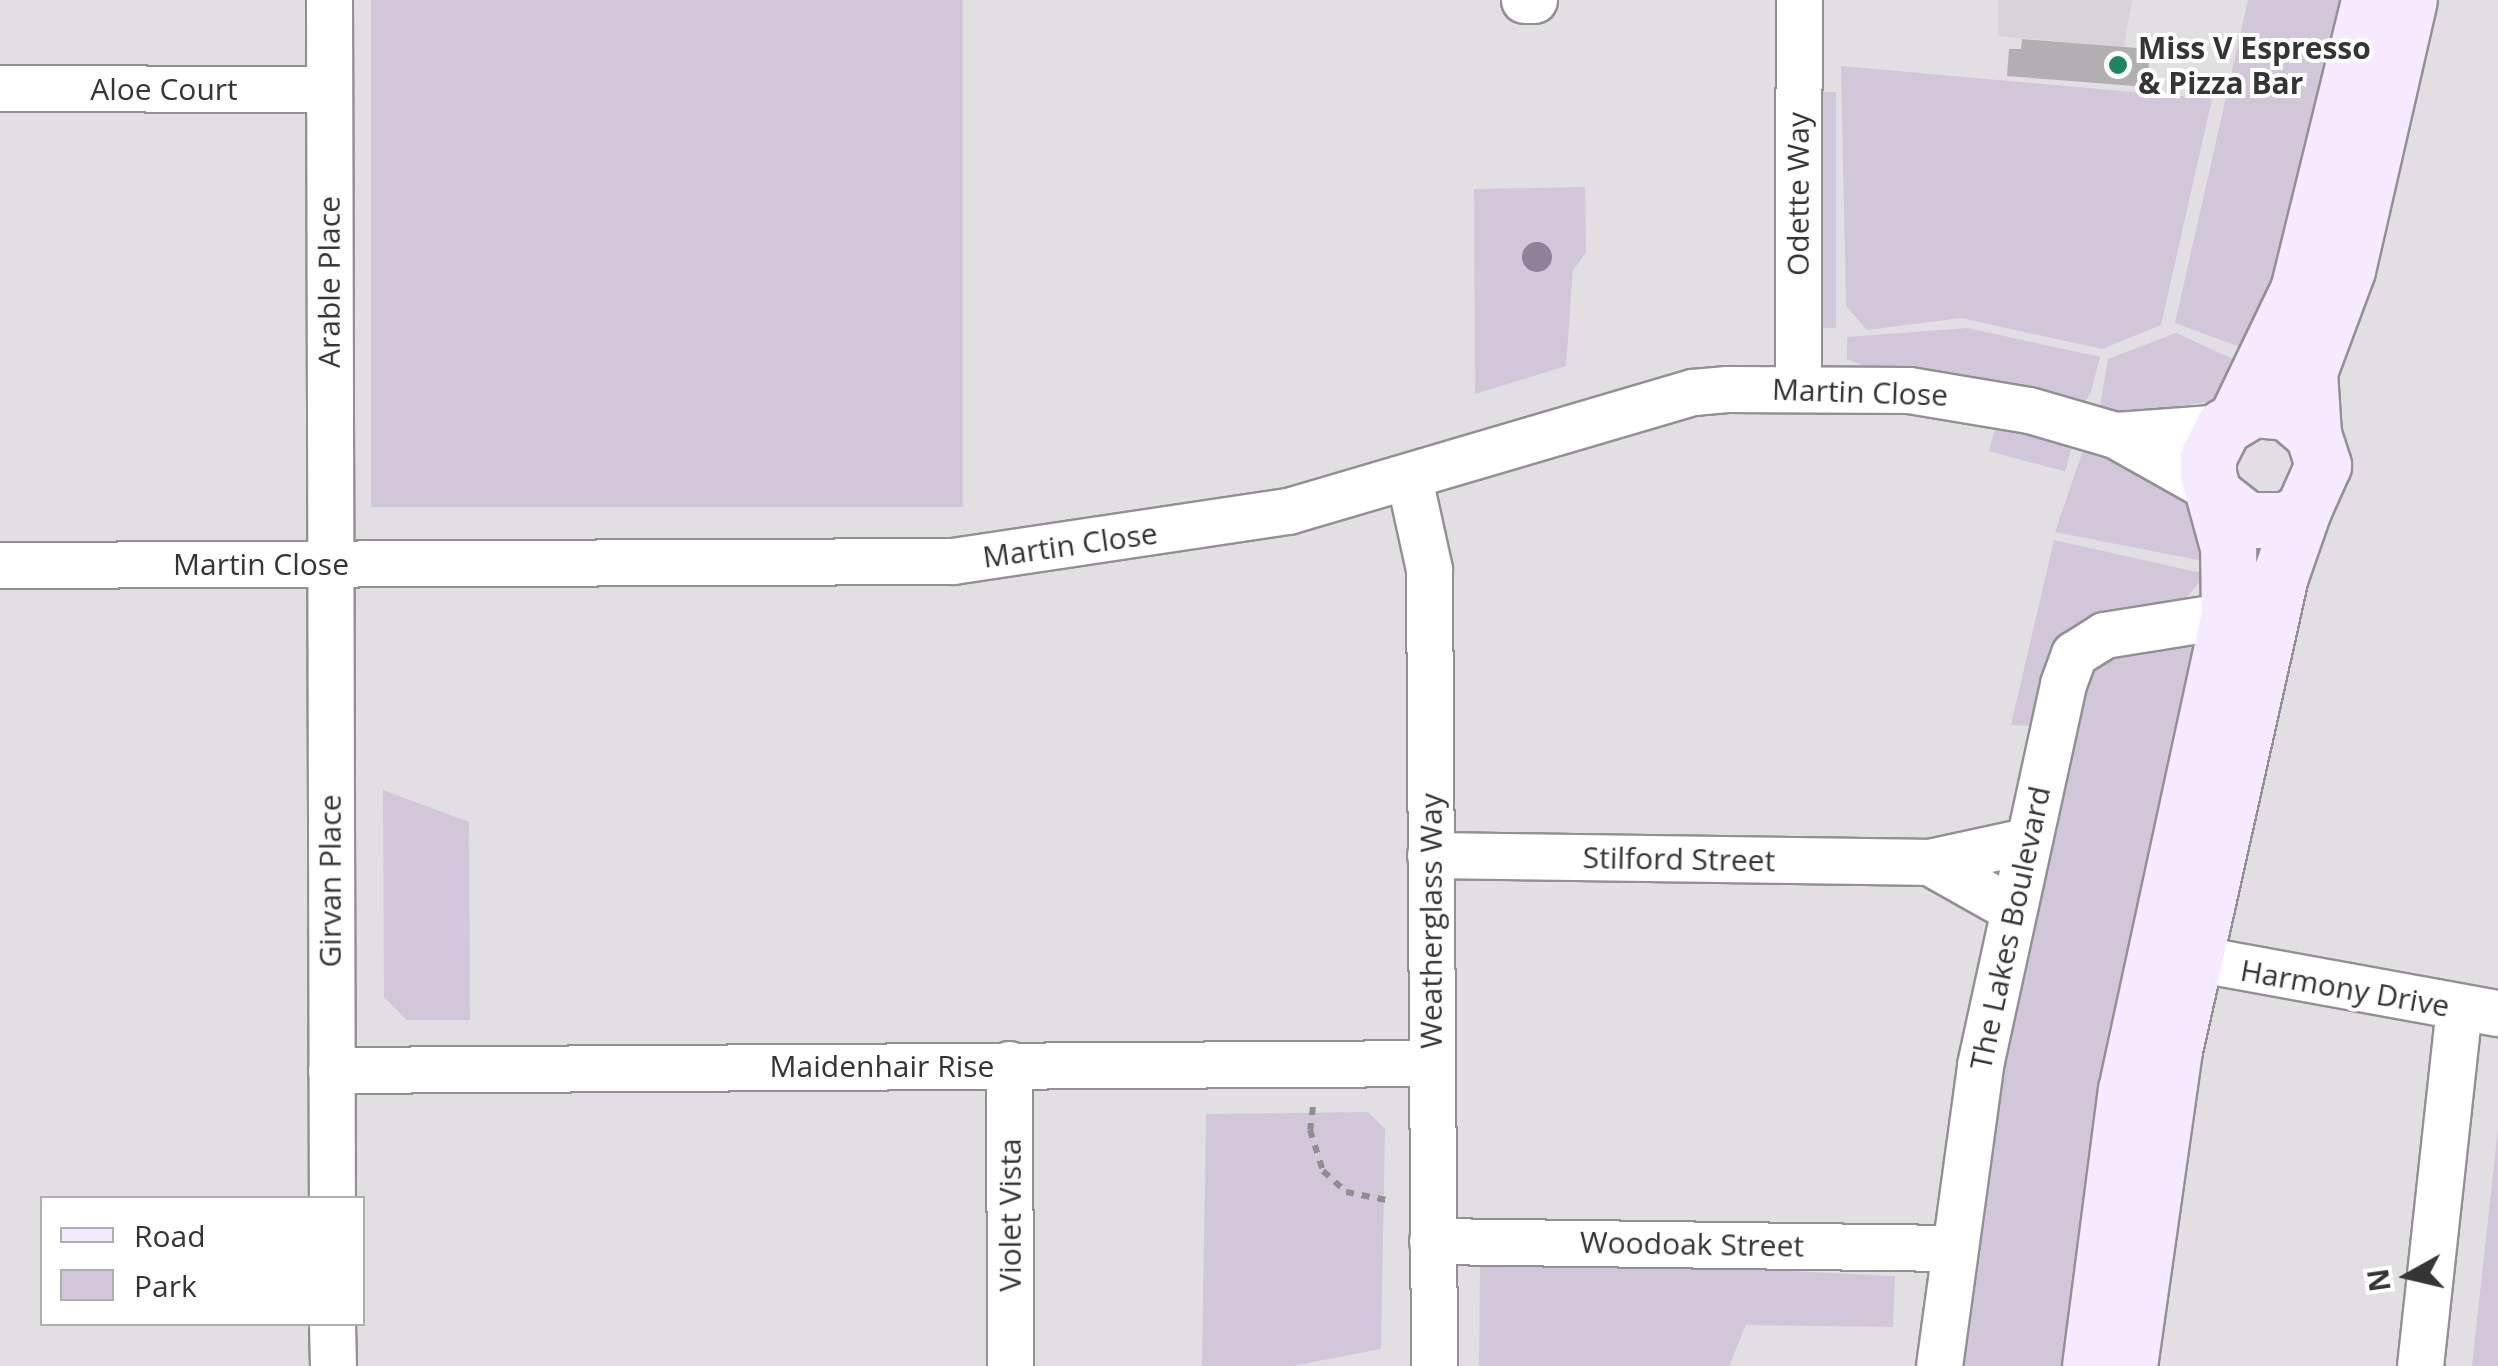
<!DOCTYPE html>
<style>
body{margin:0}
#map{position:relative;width:2498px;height:1366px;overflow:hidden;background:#e1dfe2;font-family:"Open Sans",sans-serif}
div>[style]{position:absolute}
.built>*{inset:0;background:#d8d2db}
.green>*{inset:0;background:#d2c6d9;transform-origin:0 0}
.building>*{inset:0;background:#b1afb2}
.path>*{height:6px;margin-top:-3px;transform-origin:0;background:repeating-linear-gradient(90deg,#8e8d8f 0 8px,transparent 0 16px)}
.roads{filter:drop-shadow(2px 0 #929093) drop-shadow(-2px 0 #929093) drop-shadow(0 2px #929093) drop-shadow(0 -2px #929093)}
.street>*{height:45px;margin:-22.5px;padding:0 22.5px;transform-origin:22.5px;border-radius:22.5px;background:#fff}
.secondary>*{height:55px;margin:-27.5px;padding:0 27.5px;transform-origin:27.5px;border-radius:27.5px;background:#f7e9fe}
.trees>*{width:30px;height:30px;margin:-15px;border-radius:50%;background:#918198}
.dots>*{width:28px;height:28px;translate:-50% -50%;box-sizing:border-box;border:5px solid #fff;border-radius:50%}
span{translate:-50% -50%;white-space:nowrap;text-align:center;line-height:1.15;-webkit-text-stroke:8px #fff;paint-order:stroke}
.poi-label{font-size:30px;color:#353536;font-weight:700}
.left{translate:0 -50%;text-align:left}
.street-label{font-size:30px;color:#353536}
.legend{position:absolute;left:40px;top:1196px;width:325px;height:130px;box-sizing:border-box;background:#fff;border:2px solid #aeaeaf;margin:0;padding:12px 18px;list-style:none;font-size:30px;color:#353536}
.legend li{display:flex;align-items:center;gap:20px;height:50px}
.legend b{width:50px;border:2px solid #aeaeaf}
.north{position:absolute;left:2358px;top:1226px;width:100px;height:100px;-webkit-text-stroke:8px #fff;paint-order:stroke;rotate:262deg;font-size:28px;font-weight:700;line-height:40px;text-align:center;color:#353536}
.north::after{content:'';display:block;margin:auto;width:35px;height:45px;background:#353536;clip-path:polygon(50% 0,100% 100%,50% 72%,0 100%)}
</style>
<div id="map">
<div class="built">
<div style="clip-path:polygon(1998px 0,2132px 0,2124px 47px,1998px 36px)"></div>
</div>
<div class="green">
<div style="left:371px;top:0;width:592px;height:507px"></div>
<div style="clip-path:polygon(2248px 0,2339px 0,2341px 11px,2294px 238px,2248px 350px,2175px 323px)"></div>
<div style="clip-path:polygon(1841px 66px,2212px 99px,2161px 325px,2102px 349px,1961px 318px,1867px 330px,1846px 306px)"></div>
<div style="left:1836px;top:92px;width:236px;height:15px;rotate:90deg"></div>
<div style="clip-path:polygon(1585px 187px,1586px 253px,1573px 270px,1566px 366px,1475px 394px,1474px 189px)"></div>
<div style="clip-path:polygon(1967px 328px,2100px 357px,2091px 392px,2085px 402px,1986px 379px,1866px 367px,1847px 359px,1847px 337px)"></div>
<div style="clip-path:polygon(2176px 333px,2242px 363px,2214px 401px,2129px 413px,2100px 406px,2108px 359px)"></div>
<div style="left:1996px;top:425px;width:79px;height:27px;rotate:15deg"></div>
<div style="clip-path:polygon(2089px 450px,2174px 488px,2189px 505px,2208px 562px,2055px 532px,2082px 453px)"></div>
<div style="clip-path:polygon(2054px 540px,2206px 574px,2181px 604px,2098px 617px,2064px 634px,2035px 726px,2011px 725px)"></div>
<div style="clip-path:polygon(2189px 646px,2199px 656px,2085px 1182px,2065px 1366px,1957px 1366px,1981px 1144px,2079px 680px,2105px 653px)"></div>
<div style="clip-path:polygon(383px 790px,469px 822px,470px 1020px,407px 1020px,384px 997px)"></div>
<div style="clip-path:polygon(1368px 1112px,1385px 1129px,1381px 1349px,1292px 1366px,1202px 1366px,1206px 1114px)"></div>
<div style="clip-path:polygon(2498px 1129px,2498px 1366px,2472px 1366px)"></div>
<div style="clip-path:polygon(1517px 1258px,1895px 1276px,1893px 1327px,1746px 1325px,1729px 1366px,1479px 1366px,1480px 1267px,1483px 1261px)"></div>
</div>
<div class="building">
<div style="clip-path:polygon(2022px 39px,2150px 49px,2147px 87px,2007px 76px,2009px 49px,2021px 49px)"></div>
</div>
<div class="path">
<div style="left:1313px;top:1107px;width:23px;rotate:97deg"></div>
<div style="left:1310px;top:1130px;width:43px;rotate:72.4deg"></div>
<div style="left:1323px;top:1171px;width:31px;rotate:42deg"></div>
<div style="left:1346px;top:1192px;width:46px;rotate:11.3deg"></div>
</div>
<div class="roads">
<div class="street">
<div style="left:329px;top:0;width:1198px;rotate:89.86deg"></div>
<div style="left:1524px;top:0;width:10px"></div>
<div style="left:0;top:88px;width:329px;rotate:0.2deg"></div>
<div style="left:1798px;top:389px;width:389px;rotate:-89.9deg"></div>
<div style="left:2115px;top:435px;width:108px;rotate:-4.2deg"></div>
<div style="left:1409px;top:478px;width:93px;rotate:77.6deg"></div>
<div style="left:1429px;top:569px;width:797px;rotate:89.64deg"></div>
<div style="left:0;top:565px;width:953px;rotate:-0.24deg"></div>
<div style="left:953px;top:561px;width:339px;rotate:-8.5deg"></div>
<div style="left:1288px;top:511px;width:422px;rotate:-16.4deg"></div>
<div style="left:1693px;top:392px;width:34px;rotate:-5deg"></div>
<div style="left:1727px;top:389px;width:182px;rotate:0.3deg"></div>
<div style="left:1909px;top:390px;width:122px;rotate:9.5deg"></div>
<div style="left:2029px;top:410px;width:90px;rotate:16.2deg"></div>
<div style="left:2115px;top:435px;width:112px;rotate:29.3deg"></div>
<div style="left:1430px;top:855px;width:499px;rotate:0.8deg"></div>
<div style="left:1929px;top:862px;width:99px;rotate:-12.2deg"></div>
<div style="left:1929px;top:862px;width:94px;rotate:29.3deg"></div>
<div style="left:2161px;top:952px;width:342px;rotate:10.3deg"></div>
<div style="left:1009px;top:1064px;width:302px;rotate:89.8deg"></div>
<div style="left:331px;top:1070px;width:1101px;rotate:-0.36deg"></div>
<div style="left:1432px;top:1241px;width:520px;rotate:0.77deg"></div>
<div style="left:332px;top:1324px;width:42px;rotate:88.6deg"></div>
<div style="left:1939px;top:1366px;width:304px;rotate:-82.2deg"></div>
<div style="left:1980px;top:1065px;width:390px;rotate:-77.7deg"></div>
<div style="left:2063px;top:684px;width:32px;rotate:-70deg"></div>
<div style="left:2074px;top:654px;width:36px;rotate:-32deg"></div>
<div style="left:2104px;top:635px;width:127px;rotate:-9.1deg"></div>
<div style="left:2420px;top:1366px;width:359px;rotate:-83.8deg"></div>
</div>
<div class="secondary">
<div style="left:2238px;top:415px;width:139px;rotate:-64.4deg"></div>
<div style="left:2298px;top:290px;width:299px;rotate:-76.2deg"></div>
<div style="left:2313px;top:434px;width:62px;rotate:-93.7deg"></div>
<div style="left:2309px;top:372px;width:109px;rotate:-69.6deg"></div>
<div style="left:2347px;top:270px;width:277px;rotate:-77.1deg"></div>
<div style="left:2090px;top:1366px;width:278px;rotate:-82.6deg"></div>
<div style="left:2126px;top:1090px;width:486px;rotate:-77.8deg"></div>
<div style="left:2229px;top:615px;width:68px;rotate:-90.8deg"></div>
<div style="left:2228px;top:547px;width:76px;rotate:-105.3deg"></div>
<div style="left:2208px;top:474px;width:17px;rotate:-90deg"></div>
<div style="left:2208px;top:457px;width:34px;rotate:-63deg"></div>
<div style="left:2223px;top:427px;width:35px;rotate:-31deg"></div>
<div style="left:2253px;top:409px;width:34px;rotate:5deg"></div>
<div style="left:2287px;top:412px;width:34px;rotate:40deg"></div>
<div style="left:2313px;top:434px;width:33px;rotate:72deg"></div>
<div style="left:2323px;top:465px;width:49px;rotate:114deg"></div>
<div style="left:2303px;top:510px;width:20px;rotate:150deg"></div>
<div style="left:2286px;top:520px;width:39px;rotate:180deg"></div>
<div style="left:2247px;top:520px;width:39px;rotate:-142deg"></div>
<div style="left:2129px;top:1366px;width:319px;rotate:-81.9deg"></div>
<div style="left:2174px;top:1050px;width:486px;rotate:-77.4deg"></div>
<div style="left:2280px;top:576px;width:70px;rotate:-70.8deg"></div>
</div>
</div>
<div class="trees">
<div style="left:1537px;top:257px"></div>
</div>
<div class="dots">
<div style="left:2118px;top:65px;background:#1f8662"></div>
</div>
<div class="poi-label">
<span class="left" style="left:2138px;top:65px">Miss V Espresso<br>&amp; Pizza Bar</span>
</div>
<div class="street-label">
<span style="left:164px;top:89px">Aloe Court</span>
<span style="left:1798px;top:194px;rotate:-90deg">Odette Way</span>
<span style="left:329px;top:282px;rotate:-90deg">Arable Place</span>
<span style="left:1860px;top:392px;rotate:2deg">Martin Close</span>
<span style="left:1070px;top:545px;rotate:-8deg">Martin Close</span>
<span style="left:261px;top:564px">Martin Close</span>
<span style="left:1679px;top:859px;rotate:1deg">Stilford Street</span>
<span style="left:330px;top:881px;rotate:-90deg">Girvan Place</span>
<span style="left:1431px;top:921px;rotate:-90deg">Weatherglass Way</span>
<span style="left:2010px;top:928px;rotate:-78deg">The Lakes Boulevard</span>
<span style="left:2345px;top:988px;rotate:10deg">Harmony Drive</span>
<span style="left:882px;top:1066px">Maidenhair Rise</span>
<span style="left:1010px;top:1215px;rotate:-90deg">Violet Vista</span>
<span style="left:1692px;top:1244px;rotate:1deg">Woodoak Street</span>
</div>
<ul class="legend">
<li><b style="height:12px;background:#f7e9fe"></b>Road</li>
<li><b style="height:28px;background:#d2c6d9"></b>Park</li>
</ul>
<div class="north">N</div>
</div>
